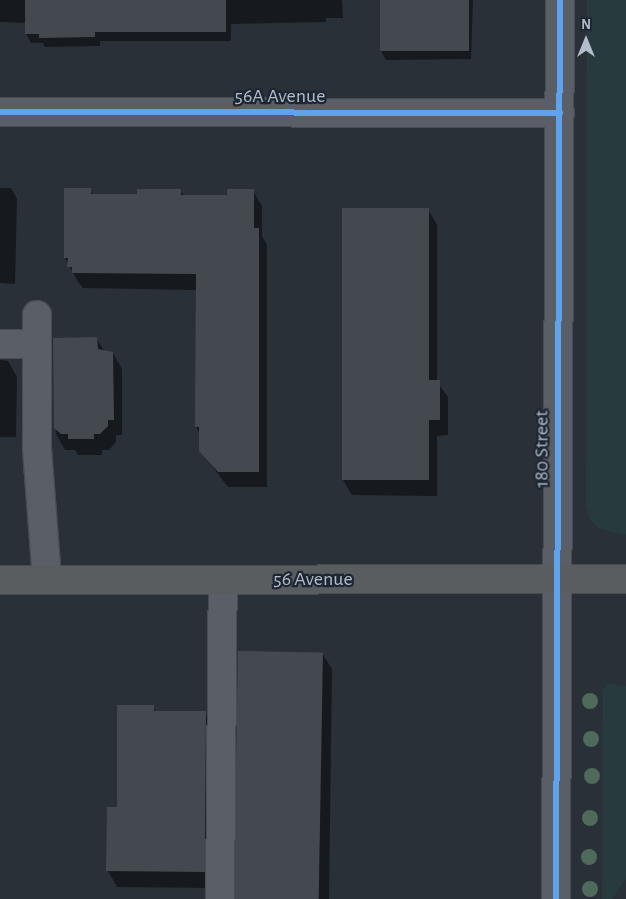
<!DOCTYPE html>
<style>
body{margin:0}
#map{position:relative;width:626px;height:899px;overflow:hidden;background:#2a3038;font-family:"Alegreya Sans",sans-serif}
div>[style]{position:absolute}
.green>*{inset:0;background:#273a3e}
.shadow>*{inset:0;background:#0007}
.building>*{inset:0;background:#444950;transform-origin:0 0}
.roads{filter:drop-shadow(1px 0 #484c53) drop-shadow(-1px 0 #484c53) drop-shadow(0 1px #484c53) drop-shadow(0 -1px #484c53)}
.minor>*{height:28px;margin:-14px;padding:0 14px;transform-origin:14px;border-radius:14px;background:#5a5e66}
.highway>*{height:28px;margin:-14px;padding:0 14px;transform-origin:14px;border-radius:14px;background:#5a5d60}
.cycleway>*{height:6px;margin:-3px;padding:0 3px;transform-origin:3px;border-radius:3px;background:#60a3ed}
.trees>*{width:16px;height:16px;margin:-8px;border-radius:50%;background:#4e6a5a}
span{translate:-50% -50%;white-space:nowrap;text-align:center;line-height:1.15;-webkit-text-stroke:4.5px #1d2633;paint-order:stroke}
.street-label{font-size:20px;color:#b4bcc9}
.north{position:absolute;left:561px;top:15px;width:50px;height:50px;-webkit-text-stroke:4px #1d2633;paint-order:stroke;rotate:0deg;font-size:14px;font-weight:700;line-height:20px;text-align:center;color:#b4bcc9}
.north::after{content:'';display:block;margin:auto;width:18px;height:22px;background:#b4bcc9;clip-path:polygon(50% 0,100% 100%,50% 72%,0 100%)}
</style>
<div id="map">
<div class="green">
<div style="clip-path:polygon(587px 0,626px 0,626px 535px,600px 529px,590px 520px,586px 507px)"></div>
<div style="clip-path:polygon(608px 683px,626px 686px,626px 879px,612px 899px,602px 899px,603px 690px)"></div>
</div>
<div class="shadow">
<div style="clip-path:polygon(0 0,342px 0,343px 18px,326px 18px,326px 22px,231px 24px,231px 41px,100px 41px,100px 46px,45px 47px,43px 43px,31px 43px,26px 34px,26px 23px,0 22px)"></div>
<div style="clip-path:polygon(381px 0,473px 0,471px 59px,386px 60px,381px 51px)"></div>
<div style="clip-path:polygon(0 188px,11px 188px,17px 199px,15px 284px,0 283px)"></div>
<div style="clip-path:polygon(90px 190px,93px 195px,138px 196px,180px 190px,184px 196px,228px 196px,253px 191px,262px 206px,262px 236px,267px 245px,267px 487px,228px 487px,200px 450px,200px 434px,196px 427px,197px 290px,83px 288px,78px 282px,65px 258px)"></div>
<div style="clip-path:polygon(428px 209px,437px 225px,437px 382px,448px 397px,448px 435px,437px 436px,437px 496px,352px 495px,343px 480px)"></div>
<div style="clip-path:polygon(96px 338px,104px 351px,113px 353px,122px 369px,122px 435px,116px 435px,116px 442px,109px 450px,102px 450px,102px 455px,78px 455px,75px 450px,65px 450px,56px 434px,54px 339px)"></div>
<div style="clip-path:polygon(0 360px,8px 361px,17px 377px,16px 437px,0 437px)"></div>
<div style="clip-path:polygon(239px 652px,322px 653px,332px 669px,329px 899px,236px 899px)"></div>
<div style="clip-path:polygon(153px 707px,156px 712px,205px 713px,215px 728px,213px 888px,117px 887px,108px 871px,108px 808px,118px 808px)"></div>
</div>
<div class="building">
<div style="clip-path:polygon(25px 0,226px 0,226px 32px,95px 32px,95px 37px,39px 38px,39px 34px,25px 34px)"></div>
<div style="left:380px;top:0;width:89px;height:51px"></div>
<div style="clip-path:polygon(64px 188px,91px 188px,91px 194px,137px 194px,137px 189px,181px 189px,181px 195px,227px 195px,227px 189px,254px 189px,254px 228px,259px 228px,259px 472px,218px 472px,199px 451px,199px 427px,195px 427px,196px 274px,72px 273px,72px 267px,67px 267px,68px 258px,64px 258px)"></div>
<div style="clip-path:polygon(342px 208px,429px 208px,429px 380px,440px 380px,440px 420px,429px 420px,429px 480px,342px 480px)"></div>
<div style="clip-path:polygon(97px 337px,98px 349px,113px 352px,114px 420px,108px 420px,108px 426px,100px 434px,94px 434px,94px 439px,68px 439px,68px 434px,61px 434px,54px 428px,53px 338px)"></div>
<div style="left:238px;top:651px;width:85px;height:248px;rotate:1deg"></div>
<div style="clip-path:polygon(117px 705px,154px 705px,154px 711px,206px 711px,205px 872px,106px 871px,107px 807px,117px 807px)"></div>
</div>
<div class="roads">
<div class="minor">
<div style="left:0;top:112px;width:560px;rotate:0.1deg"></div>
<div style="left:37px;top:315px;width:134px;rotate:90deg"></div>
<div style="left:37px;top:449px;width:131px;rotate:85.6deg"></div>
<div style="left:0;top:344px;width:37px"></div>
<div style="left:220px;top:899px;width:319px;rotate:-89.5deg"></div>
<div style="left:556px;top:899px;width:899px;rotate:-89.75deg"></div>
</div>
<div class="highway">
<div style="left:0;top:580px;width:626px;rotate:-0.09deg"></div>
</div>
</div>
<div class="cycleway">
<div style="left:0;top:112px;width:560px;rotate:0.1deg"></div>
<div style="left:556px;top:899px;width:899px;rotate:-89.75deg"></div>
</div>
<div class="trees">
<div style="left:590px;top:701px"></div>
<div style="left:591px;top:739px"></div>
<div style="left:592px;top:776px"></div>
<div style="left:590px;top:818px"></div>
<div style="left:589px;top:857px"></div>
<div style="left:590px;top:889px"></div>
</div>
<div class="street-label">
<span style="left:280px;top:96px">56A Avenue</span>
<span style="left:542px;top:449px;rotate:-90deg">180 Street</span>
<span style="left:313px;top:579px">56 Avenue</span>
</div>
<div class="north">N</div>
</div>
